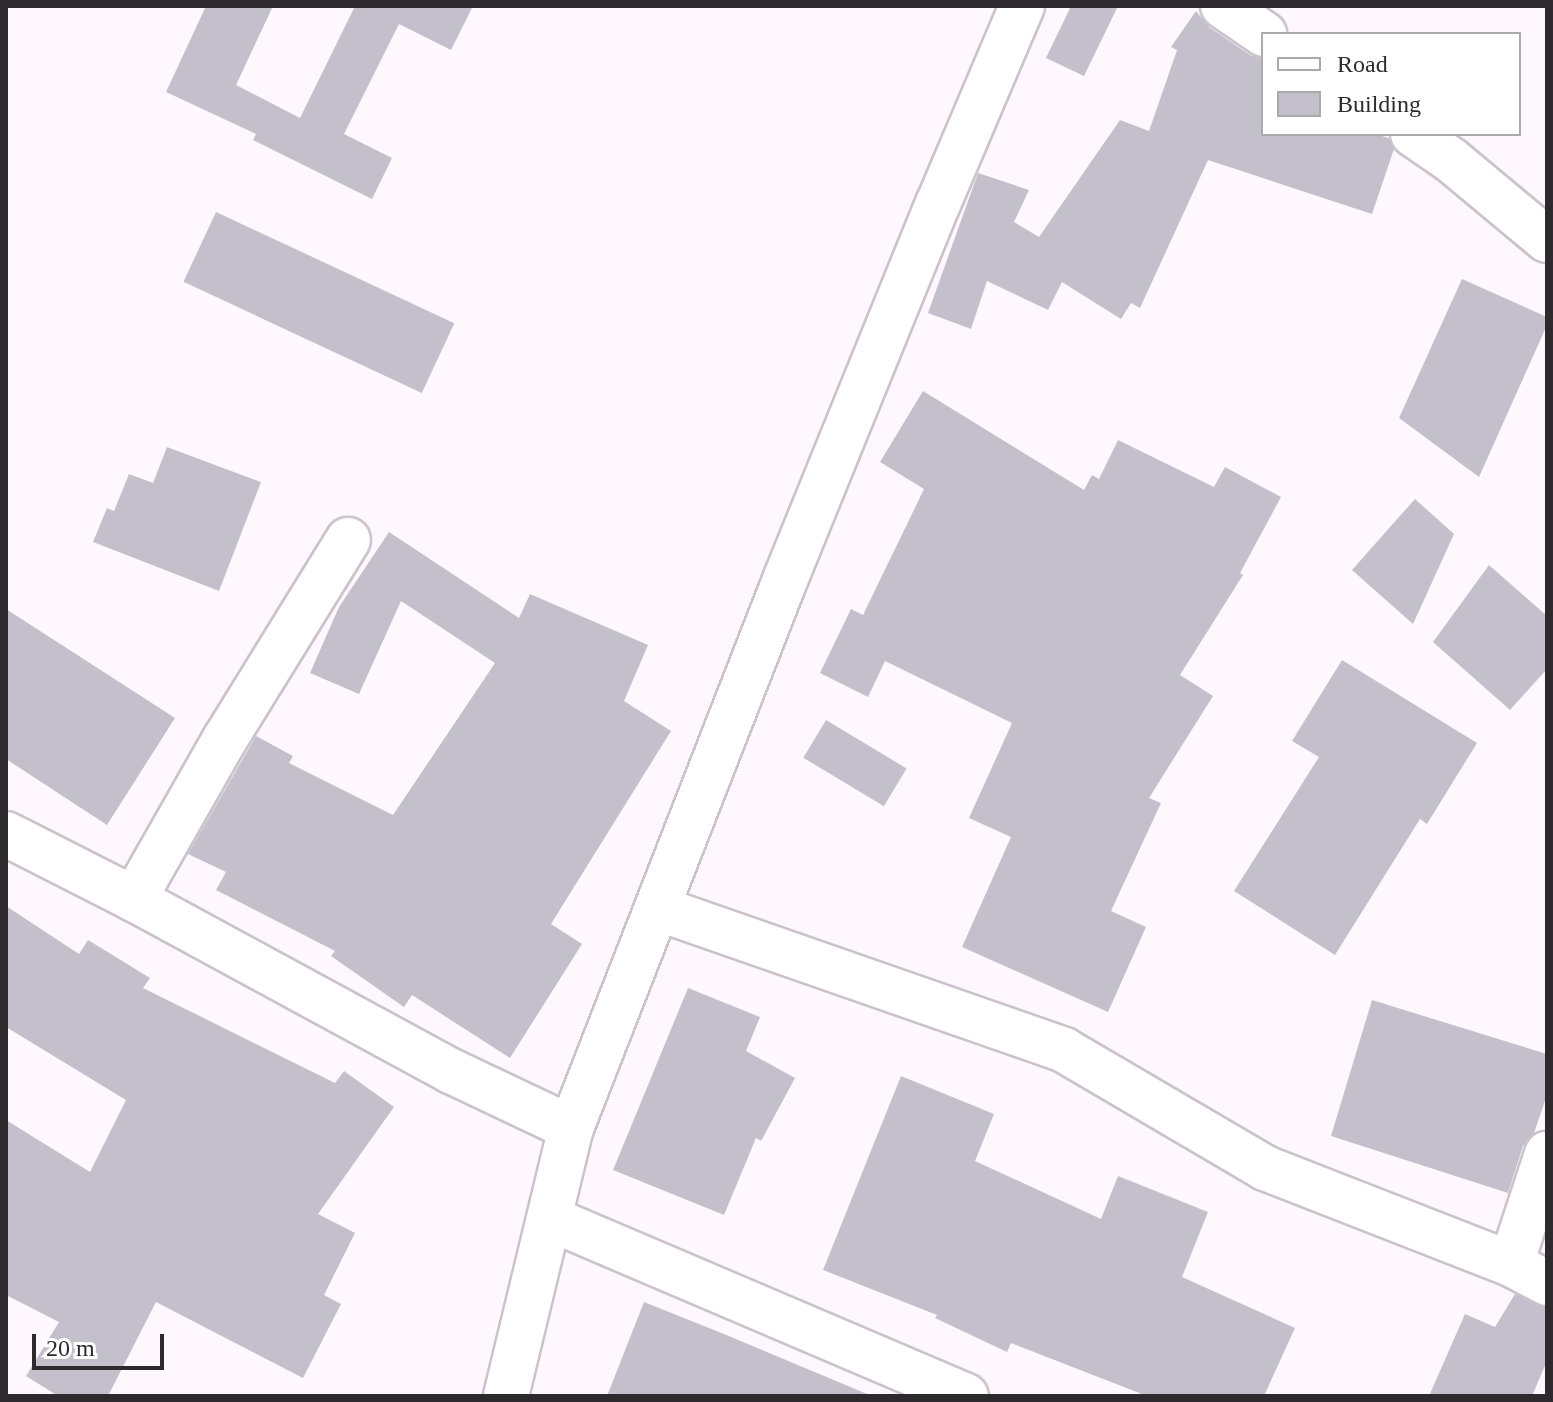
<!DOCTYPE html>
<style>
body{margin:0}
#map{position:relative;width:1553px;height:1402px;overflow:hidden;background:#fef7fe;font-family:"Times New Roman",serif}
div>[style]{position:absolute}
.building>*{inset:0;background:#c3c0cb;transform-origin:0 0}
.roads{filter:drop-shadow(2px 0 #cbc2cb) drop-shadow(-2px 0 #cbc2cb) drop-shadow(0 2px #cbc2cb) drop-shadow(0 -2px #cbc2cb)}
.minor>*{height:44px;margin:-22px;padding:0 22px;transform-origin:22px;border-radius:22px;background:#fff}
.tertiary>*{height:44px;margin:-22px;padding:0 22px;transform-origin:22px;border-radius:22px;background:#fff}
span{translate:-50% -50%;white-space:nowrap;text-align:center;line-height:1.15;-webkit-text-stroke:7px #fff;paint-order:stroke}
.frame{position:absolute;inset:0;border:8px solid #2d2a2d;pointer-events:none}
.legend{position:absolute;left:1261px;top:32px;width:260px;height:104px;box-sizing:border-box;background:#fff;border:2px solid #abaaab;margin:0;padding:10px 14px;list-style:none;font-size:24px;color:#2d2a2d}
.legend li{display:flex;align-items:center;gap:16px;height:40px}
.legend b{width:40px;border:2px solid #abaaab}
.scale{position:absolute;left:32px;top:1334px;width:132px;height:36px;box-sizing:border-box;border:4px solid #2d2a2d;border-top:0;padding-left:10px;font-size:24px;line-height:28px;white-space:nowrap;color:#2d2a2d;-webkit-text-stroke:6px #fff;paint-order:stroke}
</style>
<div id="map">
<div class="building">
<div style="clip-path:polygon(206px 6px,273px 6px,236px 85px,300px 118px,355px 6px,473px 6px,451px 50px,399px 24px,344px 134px,392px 158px,372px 199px,253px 140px,256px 134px,166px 92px)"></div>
<div style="clip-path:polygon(1071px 6px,1118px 6px,1084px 76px,1046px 58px)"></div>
<div style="clip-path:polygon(1196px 11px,1209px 27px,1250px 55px,1263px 59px,1263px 134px,1375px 134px,1389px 138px,1394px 149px,1372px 214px,1208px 160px,1140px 308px,1131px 303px,1121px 319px,1062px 282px,1048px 310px,987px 281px,971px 329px,928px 313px,978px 173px,1029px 190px,1014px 222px,1039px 237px,1120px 120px,1149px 131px,1177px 50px,1171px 47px)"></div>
<div style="left:216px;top:212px;width:263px;height:77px;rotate:25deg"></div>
<div style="clip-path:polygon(1462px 279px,1547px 317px,1547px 325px,1479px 477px,1399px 418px)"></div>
<div style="clip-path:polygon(923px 391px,1084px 490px,1092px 475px,1099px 479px,1118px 440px,1214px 487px,1225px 467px,1281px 497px,1240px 573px,1243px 575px,1180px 675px,1213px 696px,1149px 798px,1161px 803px,1111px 911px,1146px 927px,1108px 1012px,962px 947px,1011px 837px,969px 818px,1012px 723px,885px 661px,868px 697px,820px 673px,851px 609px,863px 615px,924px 489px,880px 462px)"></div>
<div style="clip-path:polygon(167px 447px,261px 482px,219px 591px,93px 542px,107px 508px,114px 511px,129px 474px,153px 483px)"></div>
<div style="clip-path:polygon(1415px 499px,1454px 534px,1413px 624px,1352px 570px)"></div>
<div style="clip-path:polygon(389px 532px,519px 618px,530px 594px,648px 645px,624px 701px,671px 731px,551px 924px,582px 944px,510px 1058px,412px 995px,404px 1007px,331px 956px,335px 951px,216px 890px,226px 872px,188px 854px,256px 736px,293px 756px,289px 763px,393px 815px,495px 663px,401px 601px,359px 694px,310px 673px,339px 607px)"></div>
<div style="clip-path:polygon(1489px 565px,1547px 616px,1547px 669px,1510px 710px,1433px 642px)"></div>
<div style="clip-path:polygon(6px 609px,175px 718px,107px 825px,6px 759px)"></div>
<div style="clip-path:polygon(1342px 660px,1477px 743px,1427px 824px,1420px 819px,1335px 955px,1234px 891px,1319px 757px,1292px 741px)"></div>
<div style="left:826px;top:720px;width:94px;height:44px;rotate:31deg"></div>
<div style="clip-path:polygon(6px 906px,79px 954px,88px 940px,150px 978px,143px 988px,335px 1083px,344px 1071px,394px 1107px,318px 1214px,355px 1233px,324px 1295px,341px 1304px,303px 1378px,156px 1302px,108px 1396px,58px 1396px,26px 1376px,59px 1322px,6px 1295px,6px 1120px,90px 1172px,126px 1100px,6px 1027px)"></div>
<div style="clip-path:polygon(688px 988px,760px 1017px,746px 1051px,795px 1078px,761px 1141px,756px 1138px,724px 1215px,613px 1170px)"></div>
<div style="clip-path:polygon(1372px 1000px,1547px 1054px,1547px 1095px,1534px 1133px,1523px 1146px,1508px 1193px,1331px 1136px)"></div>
<div style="clip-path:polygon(901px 1076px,994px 1114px,975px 1161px,1101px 1219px,1118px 1176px,1208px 1212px,1182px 1277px,1295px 1328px,1264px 1396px,1147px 1396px,1011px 1343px,1007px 1352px,935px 1318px,937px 1315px,823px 1270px)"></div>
<div style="clip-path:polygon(1515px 1294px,1547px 1308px,1547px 1361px,1532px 1396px,1429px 1396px,1465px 1314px,1495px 1327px)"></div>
<div style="clip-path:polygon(644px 1302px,724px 1334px,872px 1396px,607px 1396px)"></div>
</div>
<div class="roads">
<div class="minor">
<div style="left:1223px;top:6px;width:50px;rotate:34.3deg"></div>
<div style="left:1413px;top:134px;width:46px;rotate:34.4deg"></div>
<div style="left:1451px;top:160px;width:125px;rotate:39.8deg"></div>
<div style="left:6px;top:834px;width:144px;rotate:26.9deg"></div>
<div style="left:134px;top:899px;width:361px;rotate:28.5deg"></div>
<div style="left:451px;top:1071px;width:133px;rotate:25.4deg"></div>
<div style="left:134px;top:899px;width:184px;rotate:-60.4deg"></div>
<div style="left:225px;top:739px;width:234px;rotate:-58.3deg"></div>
<div style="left:657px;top:908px;width:431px;rotate:19.2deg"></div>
<div style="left:1064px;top:1050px;width:233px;rotate:30.4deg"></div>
<div style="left:1265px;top:1168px;width:264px;rotate:21.3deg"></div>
<div style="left:1511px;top:1264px;width:41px;rotate:27.8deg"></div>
<div style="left:551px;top:1219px;width:451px;rotate:23.1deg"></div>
<div style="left:1511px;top:1264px;width:116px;rotate:-71.9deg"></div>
</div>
<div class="tertiary">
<div style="left:506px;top:1396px;width:276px;rotate:-76.4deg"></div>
<div style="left:571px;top:1128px;width:588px;rotate:-68.67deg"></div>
<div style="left:785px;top:580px;width:406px;rotate:-67.9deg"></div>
<div style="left:938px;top:204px;width:215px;rotate:-67deg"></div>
</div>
</div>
<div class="frame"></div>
<ul class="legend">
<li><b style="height:10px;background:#fff"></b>Road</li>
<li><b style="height:22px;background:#c3c0cb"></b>Building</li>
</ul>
<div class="scale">20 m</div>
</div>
